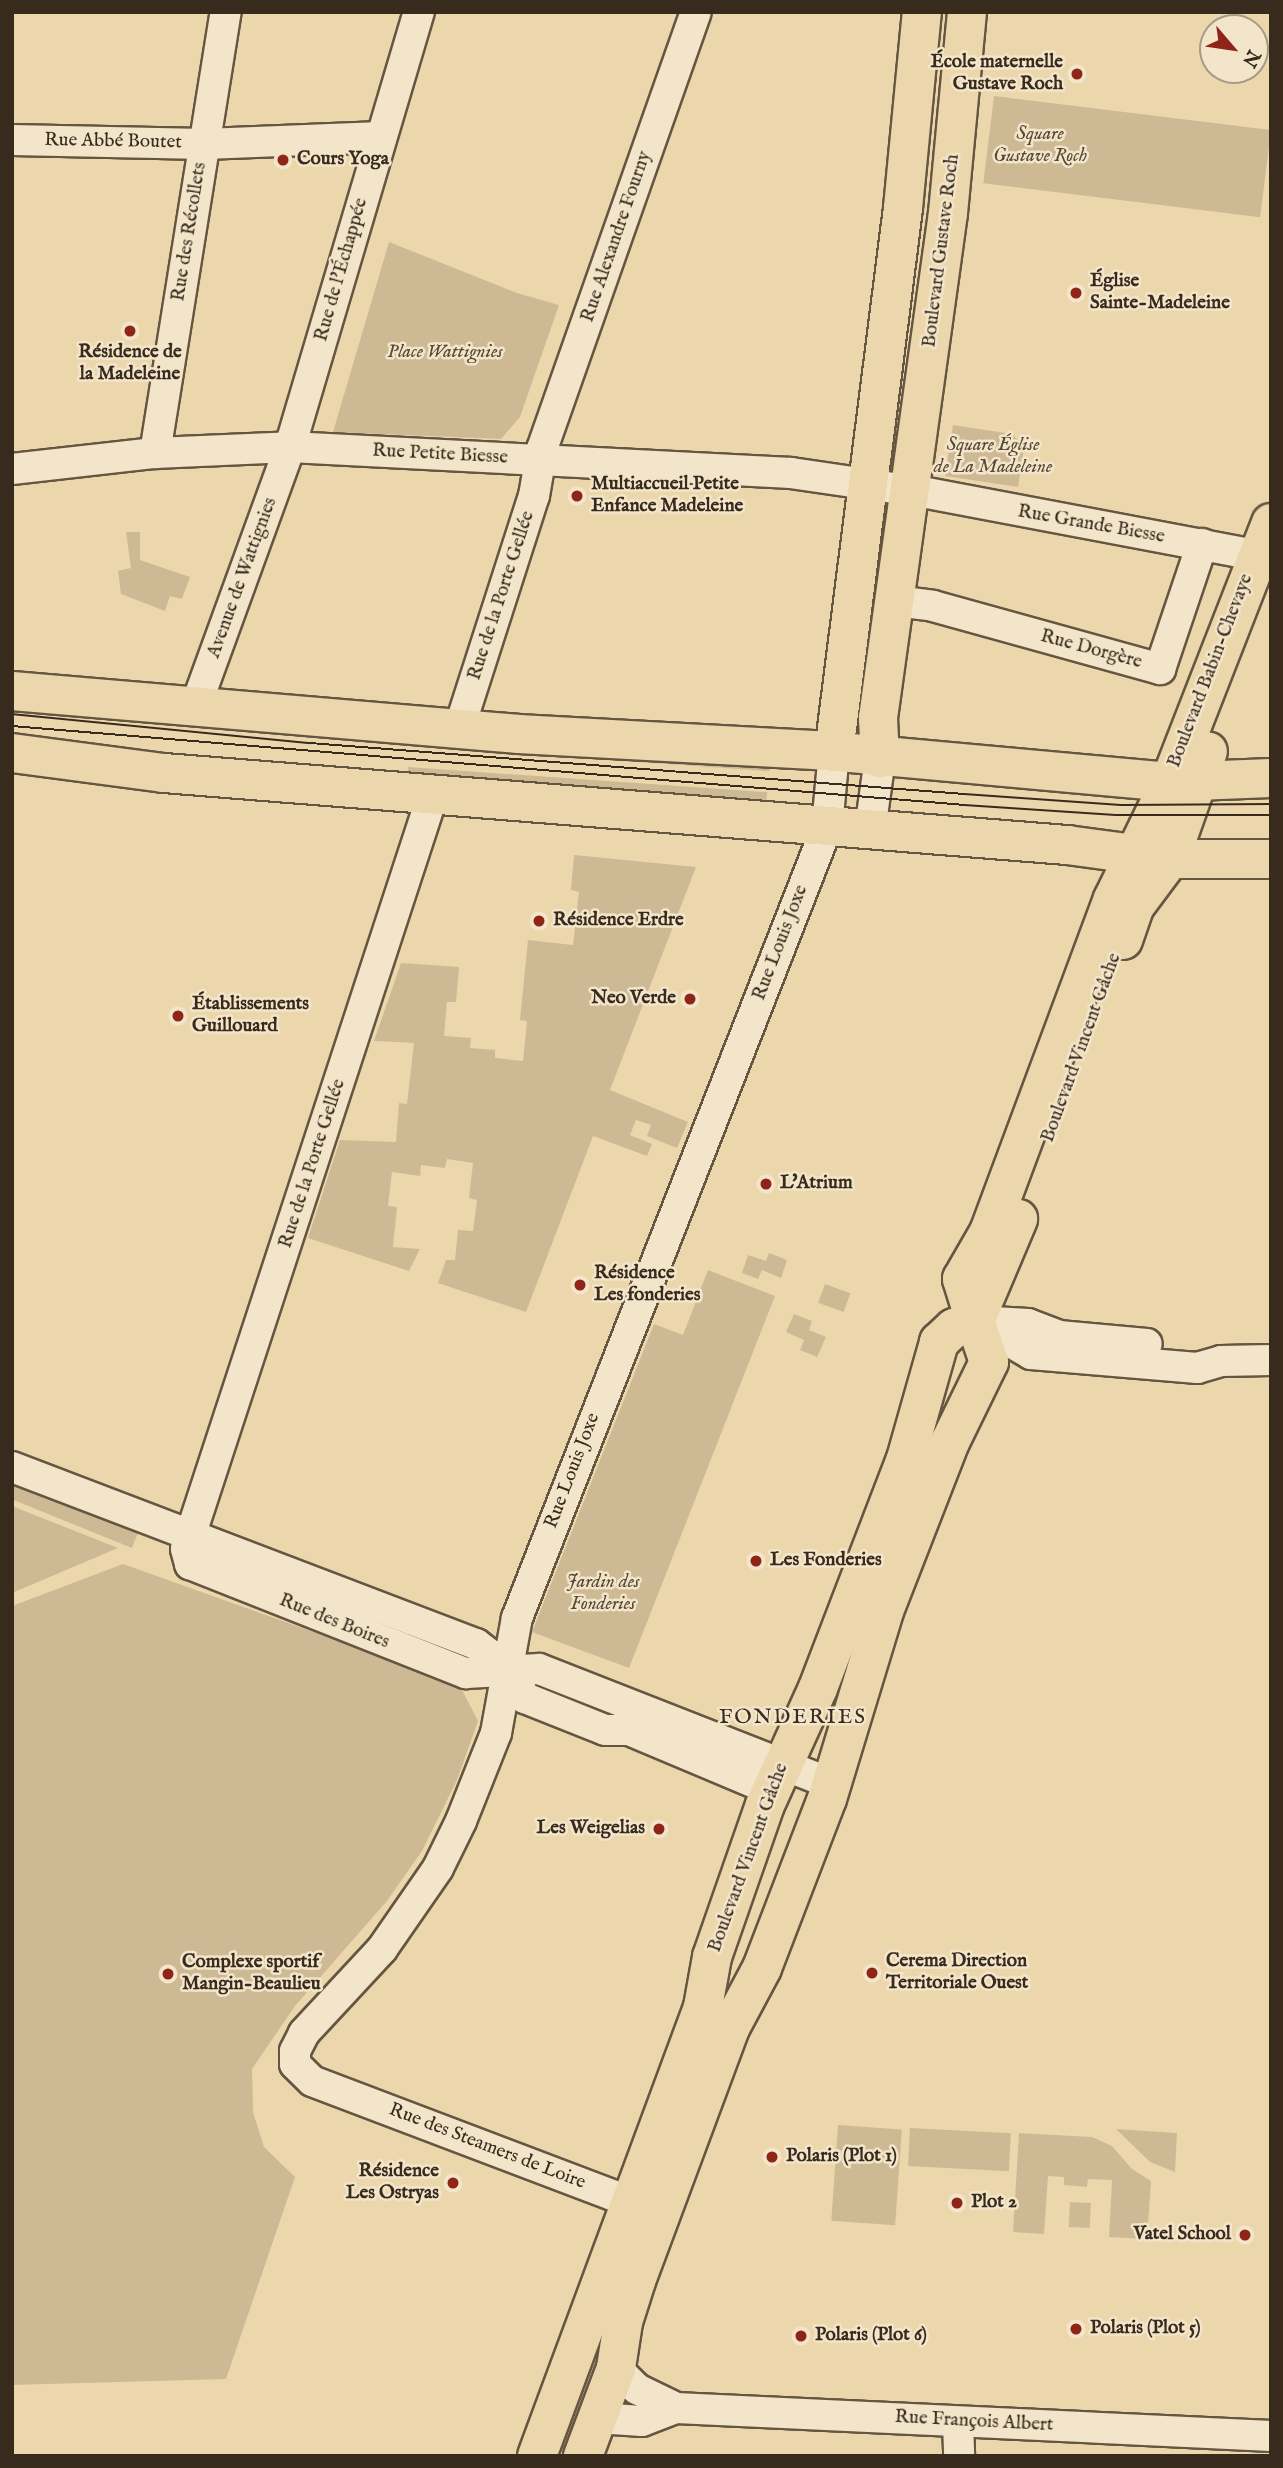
<!DOCTYPE html>
<meta charset="utf-8">
<style>
body{margin:0}
#map{position:relative;width:1283px;height:2468px;overflow:hidden;background:#ecd7ad;font-family:"IM FELL English",serif}
div>[style]{position:absolute}
.green>*{inset:0;background:#cdba95;transform-origin:0 0}
.roads{filter:drop-shadow(2px 0 #655641) drop-shadow(-2px 0 #655641) drop-shadow(0 2px #655641) drop-shadow(0 -2px #655641)}
.minor>*{height:30px;margin:-15px;padding:0 15px;transform-origin:15px;border-radius:15px;background:#f3e5ca}
.major>*{height:38px;margin:-19px;padding:0 19px;transform-origin:19px;border-radius:19px;background:#ecd7ad}
.tram>*{height:2px;margin:-1px;padding:0 1px;transform-origin:1px;border-radius:1px;background:#382b1d}
.dots>*{width:19px;height:19px;translate:-50% -50%;box-sizing:border-box;border:4px solid #f3e5ca;border-radius:50%}
span{translate:-50% -50%;white-space:nowrap;text-align:center;line-height:1.15;-webkit-text-stroke:5px #f3e5ca;paint-order:stroke}
.poi-label{font-size:19px;color:#382b1d;font-weight:700}
.right{translate:-100% -50%;text-align:right}
.left{translate:0 -50%;text-align:left}
.park-label{font-size:19px;color:#564835;font-style:italic}
.street-label{font-size:19px;color:#382b1d}
.neighbourhood-label{font-size:21px;color:#382b1d;letter-spacing:2px}
.frame{position:absolute;inset:0;border:14px solid #382b1d;pointer-events:none}
.north{position:absolute;left:1199px;top:14px;width:70px;height:70px;box-sizing:border-box;background:#f3e5ca;border:2px solid #a89b85;border-radius:50%;rotate:119deg;font-size:19px;font-weight:700;line-height:28px;text-align:center;color:#382b1d}
.north::after{content:'';display:block;margin:auto;width:24px;height:32px;background:#8f2418;clip-path:polygon(50% 0,100% 100%,50% 72%,0 100%)}
</style>
<div id="map">
<div class="green">
<div style="left:994px;top:96px;width:279px;height:88px;rotate:7deg"></div>
<div style="clip-path:polygon(389px 242px,517px 293px,559px 305px,520px 417px,501px 439px,333px 432px)"></div>
<div style="clip-path:polygon(953px 425px,1012px 434px,1024px 448px,1018px 487px,945px 476px)"></div>
<div style="clip-path:polygon(126px 532px,140px 532px,140px 560px,190px 577px,182px 599px,170px 596px,165px 611px,121px 594px,118px 571px,131px 568px)"></div>
<div style="left:410px;top:737px;width:361px;height:9px;rotate:4deg"></div>
<div style="left:408px;top:767px;width:360px;height:9px;rotate:4deg"></div>
<div style="clip-path:polygon(574px 855px,696px 867px,610px 1090px,688px 1122px,677px 1148px,647px 1136px,651px 1125px,636px 1120px,630px 1135px,652px 1144px,647px 1156px,593px 1136px,526px 1312px,438px 1283px,446px 1260px,455px 1260px,458px 1230px,473px 1231px,477px 1200px,469px 1198px,473px 1163px,447px 1159px,445px 1168px,421px 1165px,420px 1176px,392px 1172px,388px 1206px,397px 1207px,393px 1247px,420px 1249px,409px 1271px,308px 1238px,340px 1140px,396px 1142px,399px 1103px,407px 1104px,414px 1043px,374px 1041px,401px 963px,459px 967px,456px 1002px,447px 1002px,444px 1036px,471px 1038px,470px 1048px,495px 1050px,495px 1058px,523px 1061px,527px 1021px,520px 1020px,528px 940px,573px 945px,579px 892px,571px 890px)"></div>
<div style="clip-path:polygon(769px 1253px,787px 1260px,781px 1278px,762px 1270px,758px 1279px,742px 1273px,748px 1255px,766px 1261px)"></div>
<div style="clip-path:polygon(708px 1270px,775px 1296px,629px 1668px,532px 1632px,654px 1324px,683px 1335px)"></div>
<div style="left:825px;top:1284px;width:27px;height:20px;rotate:20deg"></div>
<div style="clip-path:polygon(794px 1314px,812px 1321px,809px 1330px,826px 1337px,817px 1357px,800px 1350px,804px 1340px,786px 1332px)"></div>
<div style="left:12px;top:1479px;width:137px;height:19px;rotate:22deg"></div>
<div style="clip-path:polygon(12px 1506px,118px 1548px,12px 1593px)"></div>
<div style="clip-path:polygon(123px 1564px,459px 1684px,478px 1721px,457px 1780px,422px 1851px,387px 1901px,295px 2006px,252px 2069px,253px 2112px,264px 2147px,295px 2177px,226px 2379px,12px 2385px,12px 1606px)"></div>
<div style="left:838px;top:2125px;width:64px;height:96px;rotate:4deg"></div>
<div style="left:910px;top:2128px;width:101px;height:38px;rotate:3deg"></div>
<div style="clip-path:polygon(1116px 2129px,1177px 2133px,1175px 2172px,1150px 2162px)"></div>
<div style="clip-path:polygon(1019px 2133px,1092px 2137px,1112px 2146px,1132px 2169px,1151px 2181px,1147px 2239px,1109px 2237px,1112px 2180px,1088px 2179px,1087px 2187px,1064px 2185px,1064px 2177px,1048px 2176px,1044px 2234px,1013px 2232px)"></div>
<div style="left:1070px;top:2202px;width:21px;height:25px;rotate:3deg"></div>
</div>
<div class="roads">
<div class="minor">
<div style="left:12px;top:140px;width:193px;rotate:1.2deg"></div>
<div style="left:205px;top:144px;width:176px;rotate:-2.3deg"></div>
<div style="left:155px;top:453px;width:447px;rotate:-80.9deg"></div>
<div style="left:12px;top:469px;width:144px;rotate:-6.4deg"></div>
<div style="left:155px;top:453px;width:135px;rotate:-2.5deg"></div>
<div style="left:290px;top:447px;width:502px;rotate:2.97deg"></div>
<div style="left:791px;top:473px;width:132px;rotate:8.3deg"></div>
<div style="left:922px;top:492px;width:355px;rotate:10.7deg"></div>
<div style="left:895px;top:601px;width:38px;rotate:7deg"></div>
<div style="left:933px;top:606px;width:236px;rotate:15.5deg"></div>
<div style="left:1160px;top:669px;width:132px;rotate:-71.4deg"></div>
<div style="left:195px;top:708px;width:278px;rotate:-70deg"></div>
<div style="left:290px;top:447px;width:454px;rotate:-73.5deg"></div>
<div style="left:459px;top:729px;width:245px;rotate:-72.2deg"></div>
<div style="left:534px;top:496px;width:48px;rotate:-80.3deg"></div>
<div style="left:542px;top:449px;width:463px;rotate:-70.6deg"></div>
<div style="left:433px;top:794px;width:794px;rotate:108.12deg"></div>
<div style="left:186px;top:1549px;width:16px;rotate:75deg"></div>
<div style="left:190px;top:1564px;width:297px;rotate:21.6deg"></div>
<div style="left:466px;top:1673px;width:73px;rotate:-3.1deg"></div>
<div style="left:539px;top:1669px;width:315px;rotate:21.4deg"></div>
<div style="left:870px;top:830px;width:73px;rotate:-82.1deg"></div>
<div style="left:975px;top:1321px;width:65px;rotate:30.5deg"></div>
<div style="left:1031px;top:1354px;width:167px;rotate:4.8deg"></div>
<div style="left:1197px;top:1368px;width:25px;rotate:-16deg"></div>
<div style="left:1221px;top:1361px;width:50px;rotate:-1.1deg"></div>
<div style="left:976px;top:1321px;width:52px;rotate:3.3deg"></div>
<div style="left:1028px;top:1324px;width:33px;rotate:21deg"></div>
<div style="left:1059px;top:1336px;width:88px;rotate:5.2deg"></div>
<div style="left:12px;top:1467px;width:497px;rotate:20.9deg"></div>
<div style="left:476px;top:1644px;width:43px;rotate:37.4deg"></div>
<div style="left:510px;top:1670px;width:32px;rotate:62deg"></div>
<div style="left:525px;top:1698px;width:86px;rotate:21.8deg"></div>
<div style="left:605px;top:1730px;width:24px"></div>
<div style="left:629px;top:1730px;width:155px;rotate:22.8deg"></div>
<div style="left:649px;top:2209px;width:360px;rotate:-159.2deg"></div>
<div style="left:312px;top:2081px;width:24px;rotate:-135deg"></div>
<div style="left:295px;top:2064px;width:13px;rotate:-90deg"></div>
<div style="left:295px;top:2051px;width:20px;rotate:-63deg"></div>
<div style="left:304px;top:2033px;width:115px;rotate:-47.1deg"></div>
<div style="left:382px;top:1949px;width:98px;rotate:-55.3deg"></div>
<div style="left:438px;top:1868px;width:52px;rotate:-63.9deg"></div>
<div style="left:461px;top:1821px;width:95px;rotate:-68.3deg"></div>
<div style="left:496px;top:1733px;width:117px;rotate:-79.7deg"></div>
<div style="left:517px;top:1618px;width:850px;rotate:-68.6deg"></div>
<div style="left:827px;top:827px;width:75px;rotate:-84.7deg"></div>
<div style="left:616px;top:2368px;width:30px;rotate:45deg"></div>
<div style="left:637px;top:2389px;width:43px;rotate:26deg"></div>
<div style="left:676px;top:2408px;width:596px;rotate:2.69deg"></div>
<div style="left:597px;top:2418px;width:45px;rotate:3.8deg"></div>
<div style="left:642px;top:2421px;width:36px;rotate:-21deg"></div>
<div style="left:958px;top:2422px;width:34px;rotate:88deg"></div>
</div>
<div class="major">
<div style="left:12px;top:691px;width:509px;rotate:4.85deg"></div>
<div style="left:519px;top:734px;width:299px;rotate:3.1deg"></div>
<div style="left:818px;top:750px;width:353px;rotate:5.2deg"></div>
<div style="left:1170px;top:782px;width:101px;rotate:-2.3deg"></div>
<div style="left:834px;top:752px;width:548px;rotate:-82.77deg"></div>
<div style="left:903px;top:208px;width:197px;rotate:-84.5deg"></div>
<div style="left:12px;top:753px;width:153px;rotate:7.5deg"></div>
<div style="left:164px;top:773px;width:906px;rotate:4.56deg"></div>
<div style="left:1067px;top:845px;width:104px;rotate:7.7deg"></div>
<div style="left:1170px;top:859px;width:101px"></div>
<div style="left:880px;top:758px;width:40px;rotate:-92.9deg"></div>
<div style="left:878px;top:718px;width:510px;rotate:-82.11deg"></div>
<div style="left:948px;top:213px;width:202px;rotate:-84.6deg"></div>
<div style="left:1123px;top:940px;width:36px;rotate:-71deg"></div>
<div style="left:1135px;top:906px;width:59px;rotate:-53.3deg"></div>
<div style="left:1170px;top:859px;width:114px;rotate:-70.6deg"></div>
<div style="left:537px;top:2456px;width:479px;rotate:-69.7deg"></div>
<div style="left:703px;top:2007px;width:51px;rotate:-79.8deg"></div>
<div style="left:712px;top:1957px;width:161px;rotate:-70.8deg"></div>
<div style="left:765px;top:1805px;width:128px;rotate:-65.6deg"></div>
<div style="left:818px;top:1688px;width:245px;rotate:-69deg"></div>
<div style="left:906px;top:1459px;width:122px;rotate:-74.2deg"></div>
<div style="left:939px;top:1342px;width:21px;rotate:-43deg"></div>
<div style="left:954px;top:1328px;width:22px;rotate:-18deg"></div>
<div style="left:975px;top:1321px;width:44px;rotate:-107.2deg"></div>
<div style="left:962px;top:1279px;width:54px;rotate:-60.1deg"></div>
<div style="left:989px;top:1232px;width:355px;rotate:-69.6deg"></div>
<div style="left:1113px;top:899px;width:130px;rotate:-64deg"></div>
<div style="left:1170px;top:782px;width:278px;rotate:-68.7deg"></div>
<div style="left:583px;top:2456px;width:94px;rotate:-69.4deg"></div>
<div style="left:616px;top:2368px;width:47px;rotate:-81.3deg"></div>
<div style="left:623px;top:2322px;width:43px;rotate:-72.4deg"></div>
<div style="left:636px;top:2281px;width:270px;rotate:-69.6deg"></div>
<div style="left:730px;top:2028px;width:68px;rotate:-61.9deg"></div>
<div style="left:762px;top:1968px;width:181px;rotate:-69deg"></div>
<div style="left:827px;top:1799px;width:196px;rotate:-73.1deg"></div>
<div style="left:884px;top:1611px;width:181px;rotate:-68.7deg"></div>
<div style="left:950px;top:1442px;width:89px;rotate:-64deg"></div>
<div style="left:989px;top:1362px;width:43px;rotate:-108.9deg"></div>
<div style="left:975px;top:1321px;width:111px;rotate:-67.1deg"></div>
</div>
</div>
<div class="tram">
<div style="left:12px;top:714px;width:299px;rotate:5.6deg"></div>
<div style="left:310px;top:743px;width:656px;rotate:4.46deg"></div>
<div style="left:964px;top:794px;width:157px;rotate:4deg"></div>
<div style="left:1121px;top:805px;width:150px;rotate:-0.4deg"></div>
<div style="left:12px;top:726px;width:955px;rotate:4.74deg"></div>
<div style="left:964px;top:805px;width:152px;rotate:3.8deg"></div>
<div style="left:1116px;top:815px;width:155px"></div>
</div>
<div class="dots">
<div style="left:1077px;top:74px;background:#8f2418"></div>
<div style="left:283px;top:160px;background:#8f2418"></div>
<div style="left:1076px;top:293px;background:#8f2418"></div>
<div style="left:130px;top:331px;background:#8f2418"></div>
<div style="left:577px;top:496px;background:#8f2418"></div>
<div style="left:539px;top:921px;background:#8f2418"></div>
<div style="left:690px;top:999px;background:#8f2418"></div>
<div style="left:178px;top:1016px;background:#8f2418"></div>
<div style="left:766px;top:1184px;background:#8f2418"></div>
<div style="left:580px;top:1285px;background:#8f2418"></div>
<div style="left:756px;top:1561px;background:#8f2418"></div>
<div style="left:659px;top:1829px;background:#8f2418"></div>
<div style="left:872px;top:1973px;background:#8f2418"></div>
<div style="left:168px;top:1974px;background:#8f2418"></div>
<div style="left:772px;top:2157px;background:#8f2418"></div>
<div style="left:453px;top:2183px;background:#8f2418"></div>
<div style="left:957px;top:2203px;background:#8f2418"></div>
<div style="left:1245px;top:2235px;background:#8f2418"></div>
<div style="left:1076px;top:2329px;background:#8f2418"></div>
<div style="left:801px;top:2336px;background:#8f2418"></div>
</div>
<div class="poi-label">
<span class="right" style="left:1063px;top:74px">École maternelle<br>Gustave Roch</span>
<span class="left" style="left:297px;top:160px">Cours Yoga</span>
<span class="left" style="left:1090px;top:293px">Église<br>Sainte-Madeleine</span>
<span style="left:130px;top:364px">Résidence de<br>la Madeleine</span>
<span class="left" style="left:591px;top:496px">Multiaccueil Petite<br>Enfance Madeleine</span>
<span class="left" style="left:553px;top:921px">Résidence Erdre</span>
<span class="right" style="left:676px;top:999px">Neo Verde</span>
<span class="left" style="left:192px;top:1016px">Établissements<br>Guillouard</span>
<span class="left" style="left:780px;top:1184px">L'Atrium</span>
<span class="left" style="left:594px;top:1285px">Résidence<br>Les fonderies</span>
<span class="left" style="left:770px;top:1561px">Les Fonderies</span>
<span class="right" style="left:645px;top:1829px">Les Weigelias</span>
<span class="left" style="left:886px;top:1973px">Cerema Direction<br>Territoriale Ouest</span>
<span class="left" style="left:182px;top:1974px">Complexe sportif<br>Mangin-Beaulieu</span>
<span class="left" style="left:786px;top:2157px">Polaris (Plot 1)</span>
<span class="right" style="left:439px;top:2183px">Résidence<br>Les Ostryas</span>
<span class="left" style="left:971px;top:2203px">Plot 2</span>
<span class="right" style="left:1231px;top:2235px">Vatel School</span>
<span class="left" style="left:1090px;top:2329px">Polaris (Plot 5)</span>
<span class="left" style="left:815px;top:2336px">Polaris (Plot 6)</span>
</div>
<div class="park-label">
<span style="left:1040px;top:146px">Square<br>Gustave Roch</span>
<span style="left:445px;top:353px">Place Wattignies</span>
<span style="left:993px;top:457px">Square Église<br>de La Madeleine</span>
<span style="left:603px;top:1594px">Jardin des<br>Fonderies</span>
</div>
<div class="street-label">
<span style="left:113px;top:142px;rotate:1deg">Rue Abbé Boutet</span>
<span style="left:190px;top:232px;rotate:-81deg">Rue des Récollets</span>
<span style="left:617px;top:237px;rotate:-71deg">Rue Alexandre Fourny</span>
<span style="left:942px;top:251px;rotate:-83deg">Boulevard Gustave Roch</span>
<span style="left:342px;top:270px;rotate:-74deg">Rue de l'Échappée</span>
<span style="left:440px;top:455px;rotate:3deg">Rue Petite Biesse</span>
<span style="left:1091px;top:525px;rotate:10deg">Rue Grande Biesse</span>
<span style="left:243px;top:578px;rotate:-70deg">Avenue de Wattignies</span>
<span style="left:502px;top:596px;rotate:-72deg">Rue de la Porte Gellée</span>
<span style="left:1091px;top:650px;rotate:15deg">Rue Dorgère</span>
<span style="left:1211px;top:671px;rotate:-69deg">Boulevard Babin-Chevaye</span>
<span style="left:781px;top:943px;rotate:-69deg">Rue Louis Joxe</span>
<span style="left:1082px;top:1048px;rotate:-70deg">Boulevard Vincent Gâche</span>
<span style="left:313px;top:1164px;rotate:-72deg">Rue de la Porte Gellée</span>
<span style="left:573px;top:1471px;rotate:-69deg">Rue Louis Joxe</span>
<span style="left:334px;top:1622px;rotate:22deg">Rue des Boires</span>
<span style="left:749px;top:1858px;rotate:-70deg">Boulevard Vincent Gâche</span>
<span style="left:487px;top:2147px;rotate:21deg">Rue des Steamers de Loire</span>
<span style="left:974px;top:2422px;rotate:3deg">Rue François Albert</span>
</div>
<div class="neighbourhood-label">
<span style="left:793px;top:1718px">FONDERIES</span>
</div>
<div class="frame"></div>
<div class="north">N</div>
</div>
